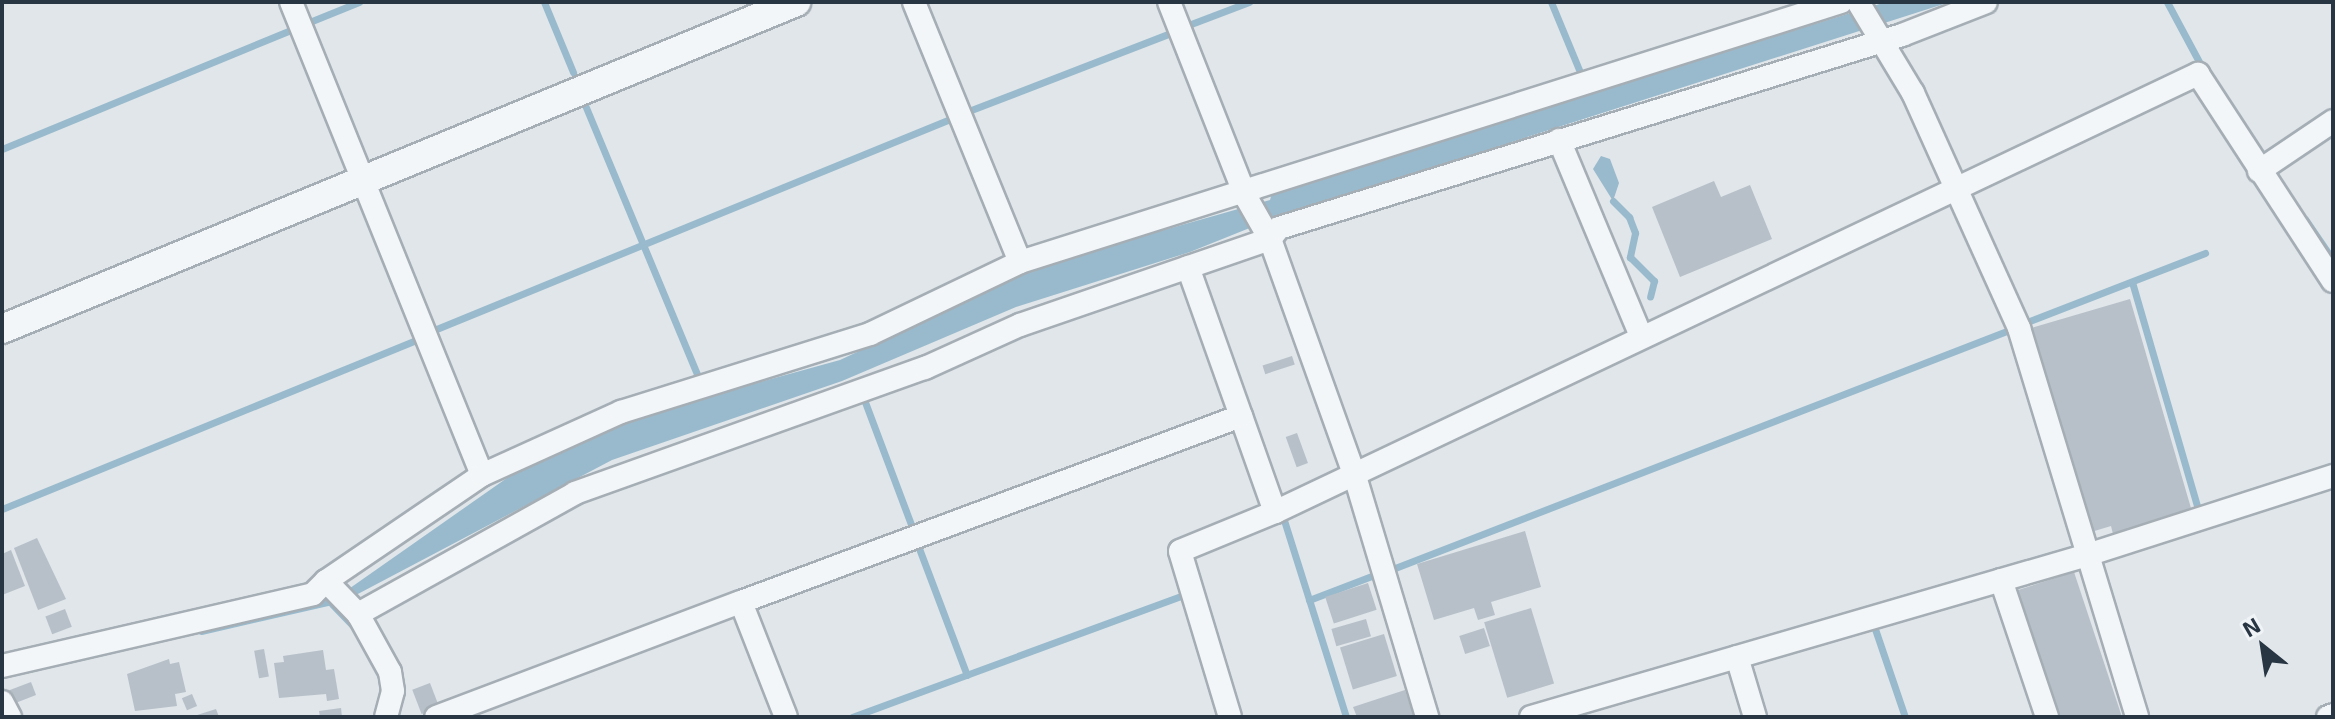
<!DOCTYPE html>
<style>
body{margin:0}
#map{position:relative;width:2335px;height:719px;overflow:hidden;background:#e0e6ea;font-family:"Exo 2",sans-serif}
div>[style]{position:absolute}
.water>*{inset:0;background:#99bacc}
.stream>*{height:7px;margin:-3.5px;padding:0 3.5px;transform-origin:3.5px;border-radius:3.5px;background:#99bacc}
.building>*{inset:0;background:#b7c0c8;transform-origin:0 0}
.roads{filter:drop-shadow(2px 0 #a5aeb5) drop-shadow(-2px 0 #a5aeb5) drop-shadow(0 2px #a5aeb5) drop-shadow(0 -2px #a5aeb5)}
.minor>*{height:22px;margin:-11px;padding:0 11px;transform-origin:11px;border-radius:11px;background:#f3f6f8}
.tertiary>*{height:28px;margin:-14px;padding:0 14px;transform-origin:14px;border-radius:14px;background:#f3f6f8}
span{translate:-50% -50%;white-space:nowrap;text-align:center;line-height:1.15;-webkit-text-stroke:7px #f0f4f7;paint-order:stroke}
.frame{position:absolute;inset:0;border:4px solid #283643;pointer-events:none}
.north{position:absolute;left:2223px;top:607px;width:80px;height:80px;-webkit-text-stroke:6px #f0f4f7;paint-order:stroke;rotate:330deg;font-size:22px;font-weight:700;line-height:32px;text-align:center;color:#283643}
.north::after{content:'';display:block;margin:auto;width:28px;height:36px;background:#283643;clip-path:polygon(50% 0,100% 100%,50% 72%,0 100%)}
</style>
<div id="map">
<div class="water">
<div style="clip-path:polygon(1886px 2px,1950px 2px,1277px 217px,1190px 252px,1016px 307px,842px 381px,612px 460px,337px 605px,333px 600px,507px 478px,630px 418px,840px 360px,1044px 264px,1270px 200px,1272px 193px)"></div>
<div style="clip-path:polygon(1601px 156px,1610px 159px,1619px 183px,1613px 201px,1593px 169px)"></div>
</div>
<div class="stream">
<div style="left:544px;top:2px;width:76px;rotate:67.5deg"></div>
<div style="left:1551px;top:2px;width:76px;rotate:67.5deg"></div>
<div style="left:2167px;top:2px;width:78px;rotate:61.8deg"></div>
<div style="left:307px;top:23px;width:56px;rotate:-22deg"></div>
<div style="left:1191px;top:24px;width:62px;rotate:-20.8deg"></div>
<div style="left:585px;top:105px;width:295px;rotate:67.4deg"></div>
<div style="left:966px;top:112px;width:217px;rotate:-21.1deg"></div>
<div style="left:2px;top:149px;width:317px;rotate:-22.4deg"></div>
<div style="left:1613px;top:201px;width:23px;rotate:45deg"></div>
<div style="left:1629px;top:217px;width:17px;rotate:69deg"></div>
<div style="left:1635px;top:233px;width:25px;rotate:102deg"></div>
<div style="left:1630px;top:257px;width:34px;rotate:45deg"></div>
<div style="left:1654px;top:281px;width:16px;rotate:104deg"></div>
<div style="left:2305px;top:219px;width:50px;rotate:55.7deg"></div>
<div style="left:2132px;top:282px;width:241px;rotate:73.8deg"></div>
<div style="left:2027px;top:322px;width:191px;rotate:-21.2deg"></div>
<div style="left:434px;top:330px;width:557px;rotate:-22.24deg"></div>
<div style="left:865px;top:402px;width:137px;rotate:69.4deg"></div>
<div style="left:2px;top:509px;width:452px;rotate:-22.2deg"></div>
<div style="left:1283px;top:517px;width:210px;rotate:72.5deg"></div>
<div style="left:917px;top:543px;width:141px;rotate:69.3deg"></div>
<div style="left:1395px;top:568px;width:656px;rotate:-21.17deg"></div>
<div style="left:1309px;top:600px;width:67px;rotate:-20.9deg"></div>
<div style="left:332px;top:604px;width:33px;rotate:46deg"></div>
<div style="left:1874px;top:626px;width:96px;rotate:71.2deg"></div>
<div style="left:201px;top:631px;width:144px;rotate:-12.9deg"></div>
<div style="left:852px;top:717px;width:357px;rotate:-20.2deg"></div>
</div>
<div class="building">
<div style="clip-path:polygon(1714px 181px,1721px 197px,1750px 185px,1772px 239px,1680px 277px,1652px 207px)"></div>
<div style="clip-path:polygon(2130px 299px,2193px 515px,2114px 538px,2111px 526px,2091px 532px,2031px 328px)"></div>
<div style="left:1292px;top:356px;width:9px;height:31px;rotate:72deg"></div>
<div style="left:1297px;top:433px;width:32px;height:12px;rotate:70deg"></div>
<div style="clip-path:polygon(1525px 531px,1541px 587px,1491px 602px,1495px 615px,1478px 620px,1474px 608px,1434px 620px,1417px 564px)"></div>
<div style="clip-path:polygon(37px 538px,66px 599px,38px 610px,14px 548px)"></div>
<div style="clip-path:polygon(11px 550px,25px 586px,2px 595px,2px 554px)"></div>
<div style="clip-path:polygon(2074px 572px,2122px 717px,2057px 717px,2015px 591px)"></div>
<div style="left:1368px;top:583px;width:28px;height:45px;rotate:72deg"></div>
<div style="left:1531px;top:608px;width:79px;height:49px;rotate:73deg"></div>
<div style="left:65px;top:609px;width:19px;height:21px;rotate:69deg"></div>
<div style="left:1366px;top:619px;width:18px;height:36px;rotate:74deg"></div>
<div style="left:1484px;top:628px;width:19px;height:26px;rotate:72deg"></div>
<div style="left:1384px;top:634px;width:44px;height:46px;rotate:73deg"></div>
<div style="left:264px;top:649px;width:28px;height:10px;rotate:80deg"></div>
<div style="clip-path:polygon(323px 650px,326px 670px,334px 669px,339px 699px,327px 701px,326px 694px,279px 698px,274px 663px,284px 662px,283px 656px)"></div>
<div style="clip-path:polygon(169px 659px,170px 664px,179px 662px,186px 692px,175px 694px,177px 706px,135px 711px,127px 674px)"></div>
<div style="left:31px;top:682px;width:14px;height:24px;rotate:69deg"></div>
<div style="left:430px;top:683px;width:26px;height:19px;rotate:69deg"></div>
<div style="clip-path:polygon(1405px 690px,1414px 717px,1357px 717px,1353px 707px)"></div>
<div style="left:192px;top:694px;width:13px;height:11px;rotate:67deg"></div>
<div style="clip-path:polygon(341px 708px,342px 717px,320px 717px,319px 711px)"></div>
<div style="clip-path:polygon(216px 709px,219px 717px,194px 717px,194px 716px)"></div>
</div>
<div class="roads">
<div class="minor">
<div style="left:291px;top:2px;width:510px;rotate:68.01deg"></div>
<div style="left:482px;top:475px;width:189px;rotate:145.8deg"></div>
<div style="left:326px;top:581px;width:46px;rotate:45.9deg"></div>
<div style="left:358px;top:614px;width:66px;rotate:61.1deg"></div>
<div style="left:390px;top:672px;width:19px;rotate:81deg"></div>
<div style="left:393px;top:691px;width:27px;rotate:105deg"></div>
<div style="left:1169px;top:2px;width:210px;rotate:68.5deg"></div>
<div style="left:1246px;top:197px;width:48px;rotate:60.3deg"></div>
<div style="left:1270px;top:239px;width:249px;rotate:70.3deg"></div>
<div style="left:1354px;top:473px;width:255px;rotate:73.3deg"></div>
<div style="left:1858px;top:2px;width:106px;rotate:58.9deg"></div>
<div style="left:1913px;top:93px;width:258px;rotate:65.7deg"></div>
<div style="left:2019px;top:328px;width:407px;rotate:73.1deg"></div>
<div style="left:1559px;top:140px;width:212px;rotate:67.3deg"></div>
<div style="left:2259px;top:171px;width:89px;rotate:-34deg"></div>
<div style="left:1020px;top:262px;width:861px;rotate:-17.57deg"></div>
<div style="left:1241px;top:416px;width:102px;rotate:70.5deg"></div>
<div style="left:1275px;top:512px;width:1022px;rotate:-25.39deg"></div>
<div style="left:2198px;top:74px;width:247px;rotate:56.9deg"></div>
<div style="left:482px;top:475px;width:153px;rotate:-24.4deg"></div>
<div style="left:621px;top:412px;width:261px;rotate:-17.4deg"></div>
<div style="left:870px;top:334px;width:166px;rotate:-25.6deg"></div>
<div style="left:1020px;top:262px;width:281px;rotate:-112.2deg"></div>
<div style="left:2001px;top:580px;width:145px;rotate:71.4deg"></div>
<div style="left:358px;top:614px;width:248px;rotate:-29.1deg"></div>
<div style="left:575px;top:493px;width:372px;rotate:-19.7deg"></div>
<div style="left:925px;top:368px;width:104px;rotate:-24.4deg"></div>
<div style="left:1020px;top:325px;width:264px;rotate:-19deg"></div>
<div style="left:1270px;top:239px;width:14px;rotate:-51deg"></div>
<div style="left:1279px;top:228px;width:652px;rotate:-17.21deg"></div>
<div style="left:1902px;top:35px;width:90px;rotate:-21.4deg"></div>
<div style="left:1737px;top:657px;width:63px;rotate:73.3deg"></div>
<div style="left:2px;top:666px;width:319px;rotate:-13deg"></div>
<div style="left:313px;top:594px;width:18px;rotate:-45deg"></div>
<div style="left:2px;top:702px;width:17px;rotate:62deg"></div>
<div style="left:436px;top:717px;width:326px;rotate:-20.7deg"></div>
<div style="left:786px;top:717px;width:123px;rotate:-111.4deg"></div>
<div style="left:741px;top:602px;width:533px;rotate:-20.41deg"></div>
<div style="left:1241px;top:416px;width:158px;rotate:-109.6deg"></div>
<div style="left:1230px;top:717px;width:173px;rotate:-106.8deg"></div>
<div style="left:1180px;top:551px;width:103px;rotate:-22.3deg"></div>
<div style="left:1531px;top:717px;width:576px;rotate:-16.23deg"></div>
<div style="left:2084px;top:556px;width:262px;rotate:-17.8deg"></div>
<div style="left:2328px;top:717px;width:5px;rotate:-22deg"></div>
</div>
<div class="tertiary">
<div style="left:2px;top:329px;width:859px;rotate:-22.38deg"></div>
</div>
</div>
<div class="frame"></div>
<div class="north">N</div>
</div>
